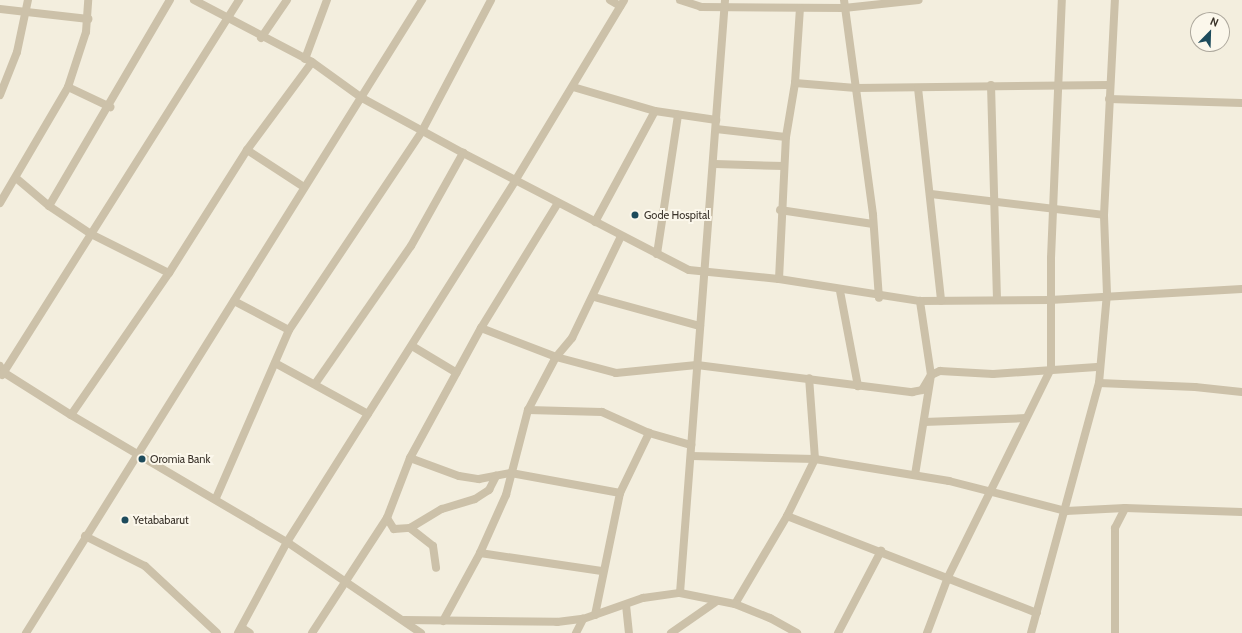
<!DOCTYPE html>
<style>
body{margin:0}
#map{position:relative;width:1242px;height:633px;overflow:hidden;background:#f3eede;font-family:Cabin,sans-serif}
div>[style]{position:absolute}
.minor>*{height:8px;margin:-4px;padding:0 4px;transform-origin:4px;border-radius:4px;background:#ccc1a9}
.dots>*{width:11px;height:11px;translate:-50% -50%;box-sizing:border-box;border:2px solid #fbf7eb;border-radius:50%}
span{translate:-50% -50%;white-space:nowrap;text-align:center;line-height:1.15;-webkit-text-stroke:4px #fbf7eb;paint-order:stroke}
.poi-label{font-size:11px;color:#393229}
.left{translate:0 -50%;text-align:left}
.north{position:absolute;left:1190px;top:12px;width:40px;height:40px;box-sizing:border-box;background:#fbf7eb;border:1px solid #ada89d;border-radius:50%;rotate:23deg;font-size:11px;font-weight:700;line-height:16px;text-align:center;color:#393229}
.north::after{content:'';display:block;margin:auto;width:14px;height:18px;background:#1d4b5c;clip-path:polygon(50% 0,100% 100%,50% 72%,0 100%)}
</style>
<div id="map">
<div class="minor">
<div style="left:194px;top:0;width:133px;rotate:27.7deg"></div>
<div style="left:312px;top:62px;width:62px;rotate:35.8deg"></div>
<div style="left:362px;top:98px;width:115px;rotate:28.6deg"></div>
<div style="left:463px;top:153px;width:254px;rotate:27.4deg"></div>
<div style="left:689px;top:270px;width:90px;rotate:5.7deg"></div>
<div style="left:779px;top:279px;width:143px;rotate:8.9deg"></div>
<div style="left:920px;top:301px;width:130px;rotate:-0.4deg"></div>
<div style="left:1050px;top:300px;width:192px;rotate:-3.3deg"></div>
<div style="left:610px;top:0;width:12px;rotate:31deg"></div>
<div style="left:680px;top:0;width:22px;rotate:18deg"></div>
<div style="left:701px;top:7px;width:143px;rotate:0.4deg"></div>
<div style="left:844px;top:8px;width:75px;rotate:-6.1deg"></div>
<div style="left:844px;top:0;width:217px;rotate:82.3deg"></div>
<div style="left:873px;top:215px;width:83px;rotate:85.9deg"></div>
<div style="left:0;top:9px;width:89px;rotate:6.5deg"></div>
<div style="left:261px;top:38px;width:46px;rotate:-55.6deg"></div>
<div style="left:305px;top:59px;width:63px;rotate:-69.6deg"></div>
<div style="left:795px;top:83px;width:61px;rotate:4.7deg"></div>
<div style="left:856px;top:88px;width:253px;rotate:-0.7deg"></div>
<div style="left:991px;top:85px;width:215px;rotate:88.4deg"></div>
<div style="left:68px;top:87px;width:47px;rotate:25.5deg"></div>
<div style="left:573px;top:87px;width:85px;rotate:16.3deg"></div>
<div style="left:655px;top:111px;width:62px;rotate:8.4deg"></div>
<div style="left:918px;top:88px;width:214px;rotate:83.8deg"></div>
<div style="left:0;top:95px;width:46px;rotate:-68.4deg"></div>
<div style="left:17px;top:52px;width:53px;rotate:-78.1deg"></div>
<div style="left:1109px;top:99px;width:133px;rotate:1.7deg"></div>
<div style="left:716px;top:129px;width:70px;rotate:6.5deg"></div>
<div style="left:247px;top:150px;width:68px;rotate:33deg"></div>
<div style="left:715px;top:164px;width:69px;rotate:1.7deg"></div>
<div style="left:16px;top:178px;width:43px;rotate:40.3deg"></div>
<div style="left:49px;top:206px;width:50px;rotate:33.7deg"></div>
<div style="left:91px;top:234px;width:87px;rotate:26.6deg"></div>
<div style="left:931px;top:194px;width:174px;rotate:6.9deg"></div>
<div style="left:0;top:203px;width:134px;rotate:-59.6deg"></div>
<div style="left:68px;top:87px;width:58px;rotate:-71.9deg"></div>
<div style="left:86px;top:32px;width:32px;rotate:-86deg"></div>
<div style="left:49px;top:206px;width:239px;rotate:-59.6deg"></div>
<div style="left:780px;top:210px;width:94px;rotate:8.6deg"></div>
<div style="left:595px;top:222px;width:126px;rotate:-61.6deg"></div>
<div style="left:657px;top:254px;width:141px;rotate:-81.4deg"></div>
<div style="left:779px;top:279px;width:142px;rotate:-87.2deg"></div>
<div style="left:786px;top:137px;width:55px;rotate:-80.5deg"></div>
<div style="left:795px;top:83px;width:75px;rotate:-86.2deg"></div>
<div style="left:840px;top:291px;width:97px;rotate:79.3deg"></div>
<div style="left:594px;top:297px;width:110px;rotate:15.3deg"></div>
<div style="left:234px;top:301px;width:62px;rotate:27.8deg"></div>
<div style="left:481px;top:328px;width:80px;rotate:21.1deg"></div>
<div style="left:556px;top:357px;width:62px;rotate:14.9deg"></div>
<div style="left:616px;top:373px;width:81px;rotate:-5.6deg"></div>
<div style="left:697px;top:365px;width:217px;rotate:7.2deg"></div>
<div style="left:912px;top:392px;width:10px;rotate:-11deg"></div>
<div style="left:922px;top:390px;width:17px;rotate:-59deg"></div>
<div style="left:931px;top:375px;width:10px;rotate:-24deg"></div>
<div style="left:940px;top:371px;width:53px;rotate:3.2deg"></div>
<div style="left:993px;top:374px;width:104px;rotate:-3.9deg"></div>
<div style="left:412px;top:346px;width:52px;rotate:31deg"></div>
<div style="left:275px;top:363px;width:106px;rotate:28.7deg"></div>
<div style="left:0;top:366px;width:7px;rotate:63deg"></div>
<div style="left:3px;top:372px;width:80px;rotate:32.3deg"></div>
<div style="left:71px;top:415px;width:251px;rotate:30.5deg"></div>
<div style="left:287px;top:542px;width:162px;rotate:34.2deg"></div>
<div style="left:2px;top:375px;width:444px;rotate:-57.7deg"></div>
<div style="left:1099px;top:383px;width:96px;rotate:2.4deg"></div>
<div style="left:1195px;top:387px;width:47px;rotate:6.1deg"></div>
<div style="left:315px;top:384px;width:168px;rotate:-55.2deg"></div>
<div style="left:411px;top:246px;width:107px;rotate:-60.8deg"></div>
<div style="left:528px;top:410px;width:74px;rotate:1.5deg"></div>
<div style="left:602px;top:412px;width:51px;rotate:24.1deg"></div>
<div style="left:649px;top:433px;width:44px;rotate:15.9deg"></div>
<div style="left:71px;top:415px;width:173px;rotate:-55.4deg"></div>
<div style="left:169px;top:273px;width:146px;rotate:-57.6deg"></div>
<div style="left:247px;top:150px;width:109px;rotate:-53.5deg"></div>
<div style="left:924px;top:422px;width:102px;rotate:-2.2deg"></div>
<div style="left:691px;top:456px;width:124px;rotate:1.4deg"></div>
<div style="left:815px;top:459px;width:136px;rotate:9.3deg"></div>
<div style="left:949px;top:481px;width:121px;rotate:14.4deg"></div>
<div style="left:1066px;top:511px;width:59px;rotate:-2.9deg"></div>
<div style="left:1125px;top:508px;width:117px;rotate:2deg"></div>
<div style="left:410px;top:458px;width:52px;rotate:20.2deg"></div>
<div style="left:459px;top:476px;width:20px;rotate:9deg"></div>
<div style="left:479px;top:479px;width:33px;rotate:-11deg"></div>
<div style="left:511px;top:473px;width:111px;rotate:10.4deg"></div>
<div style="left:915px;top:475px;width:101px;rotate:-80.9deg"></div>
<div style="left:931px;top:375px;width:75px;rotate:-98.5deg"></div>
<div style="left:216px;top:498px;width:183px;rotate:-66.5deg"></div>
<div style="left:289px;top:330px;width:239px;rotate:-56.2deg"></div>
<div style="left:422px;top:131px;width:148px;rotate:-62.2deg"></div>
<div style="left:787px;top:516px;width:268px;rotate:21.2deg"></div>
<div style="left:387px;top:518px;width:13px;rotate:58deg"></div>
<div style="left:394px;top:529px;width:16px;rotate:-4deg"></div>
<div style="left:410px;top:528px;width:29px;rotate:38deg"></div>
<div style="left:433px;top:546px;width:22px;rotate:82deg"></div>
<div style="left:410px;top:528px;width:37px;rotate:-31deg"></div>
<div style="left:442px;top:509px;width:34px;rotate:-17deg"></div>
<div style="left:475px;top:499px;width:17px;rotate:-33deg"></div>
<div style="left:489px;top:490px;width:16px;rotate:-63deg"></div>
<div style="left:85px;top:536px;width:67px;rotate:26.6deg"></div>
<div style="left:145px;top:566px;width:98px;rotate:42.9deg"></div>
<div style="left:480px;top:553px;width:123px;rotate:8.4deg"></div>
<div style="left:680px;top:593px;width:595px;rotate:-85.66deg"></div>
<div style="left:735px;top:604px;width:102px;rotate:-59.4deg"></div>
<div style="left:787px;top:516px;width:64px;rotate:-63.8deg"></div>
<div style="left:815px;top:459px;width:81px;rotate:-94.2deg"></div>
<div style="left:626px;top:605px;width:28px;rotate:84deg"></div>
<div style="left:595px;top:615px;width:125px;rotate:-78.4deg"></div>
<div style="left:620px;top:493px;width:67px;rotate:-64.2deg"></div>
<div style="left:404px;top:620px;width:153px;rotate:0.7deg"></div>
<div style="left:557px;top:622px;width:26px;rotate:-7deg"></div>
<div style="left:583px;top:619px;width:64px;rotate:-19.3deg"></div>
<div style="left:643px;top:598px;width:37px;rotate:-8deg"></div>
<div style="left:680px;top:593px;width:56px;rotate:11.3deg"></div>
<div style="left:735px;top:604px;width:38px;rotate:22deg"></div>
<div style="left:770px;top:618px;width:31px;rotate:29deg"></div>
<div style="left:443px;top:621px;width:77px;rotate:-61.4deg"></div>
<div style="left:480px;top:553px;width:64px;rotate:-65.9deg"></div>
<div style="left:506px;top:495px;width:88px;rotate:-75.5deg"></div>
<div style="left:528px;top:410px;width:60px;rotate:-62.2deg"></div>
<div style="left:556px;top:357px;width:25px;rotate:-50deg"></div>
<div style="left:572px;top:338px;width:113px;rotate:-64.3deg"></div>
<div style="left:242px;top:628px;width:9px;rotate:32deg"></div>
<div style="left:26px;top:633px;width:747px;rotate:-57.97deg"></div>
<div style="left:238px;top:633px;width:103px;rotate:-61.7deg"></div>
<div style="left:287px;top:542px;width:427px;rotate:-57.7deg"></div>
<div style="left:515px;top:181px;width:211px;rotate:-58.9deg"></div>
<div style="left:312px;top:633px;width:137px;rotate:-56.9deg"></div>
<div style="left:387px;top:518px;width:64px;rotate:-69deg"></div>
<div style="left:410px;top:458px;width:148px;rotate:-61.4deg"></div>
<div style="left:481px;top:328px;width:147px;rotate:-58.4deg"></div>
<div style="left:576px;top:633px;width:16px;rotate:-63deg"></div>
<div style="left:671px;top:633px;width:56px;rotate:-34.8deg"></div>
<div style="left:838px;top:633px;width:93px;rotate:-62.3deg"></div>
<div style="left:927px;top:633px;width:60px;rotate:-69.4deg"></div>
<div style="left:948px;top:577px;width:232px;rotate:-63.7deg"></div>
<div style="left:1051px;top:369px;width:111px;rotate:-90deg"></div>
<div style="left:1051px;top:258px;width:258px;rotate:-87.6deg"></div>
<div style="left:1031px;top:633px;width:259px;rotate:-74.8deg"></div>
<div style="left:1099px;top:383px;width:89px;rotate:-84.9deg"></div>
<div style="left:1107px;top:294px;width:79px;rotate:-92.2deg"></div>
<div style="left:1104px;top:215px;width:215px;rotate:-87.1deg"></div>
<div style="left:1115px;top:633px;width:105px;rotate:-90deg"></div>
<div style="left:1115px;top:528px;width:22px;rotate:-63deg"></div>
</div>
<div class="dots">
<div style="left:635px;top:215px;background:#1d4b5c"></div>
<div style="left:142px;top:459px;background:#1d4b5c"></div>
<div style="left:125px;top:520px;background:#1d4b5c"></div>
</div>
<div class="poi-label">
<span class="left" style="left:644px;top:215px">Gode Hospital</span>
<span class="left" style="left:150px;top:459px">Oromia Bank</span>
<span class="left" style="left:133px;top:520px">Yetababarut</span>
</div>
<div class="north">N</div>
</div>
